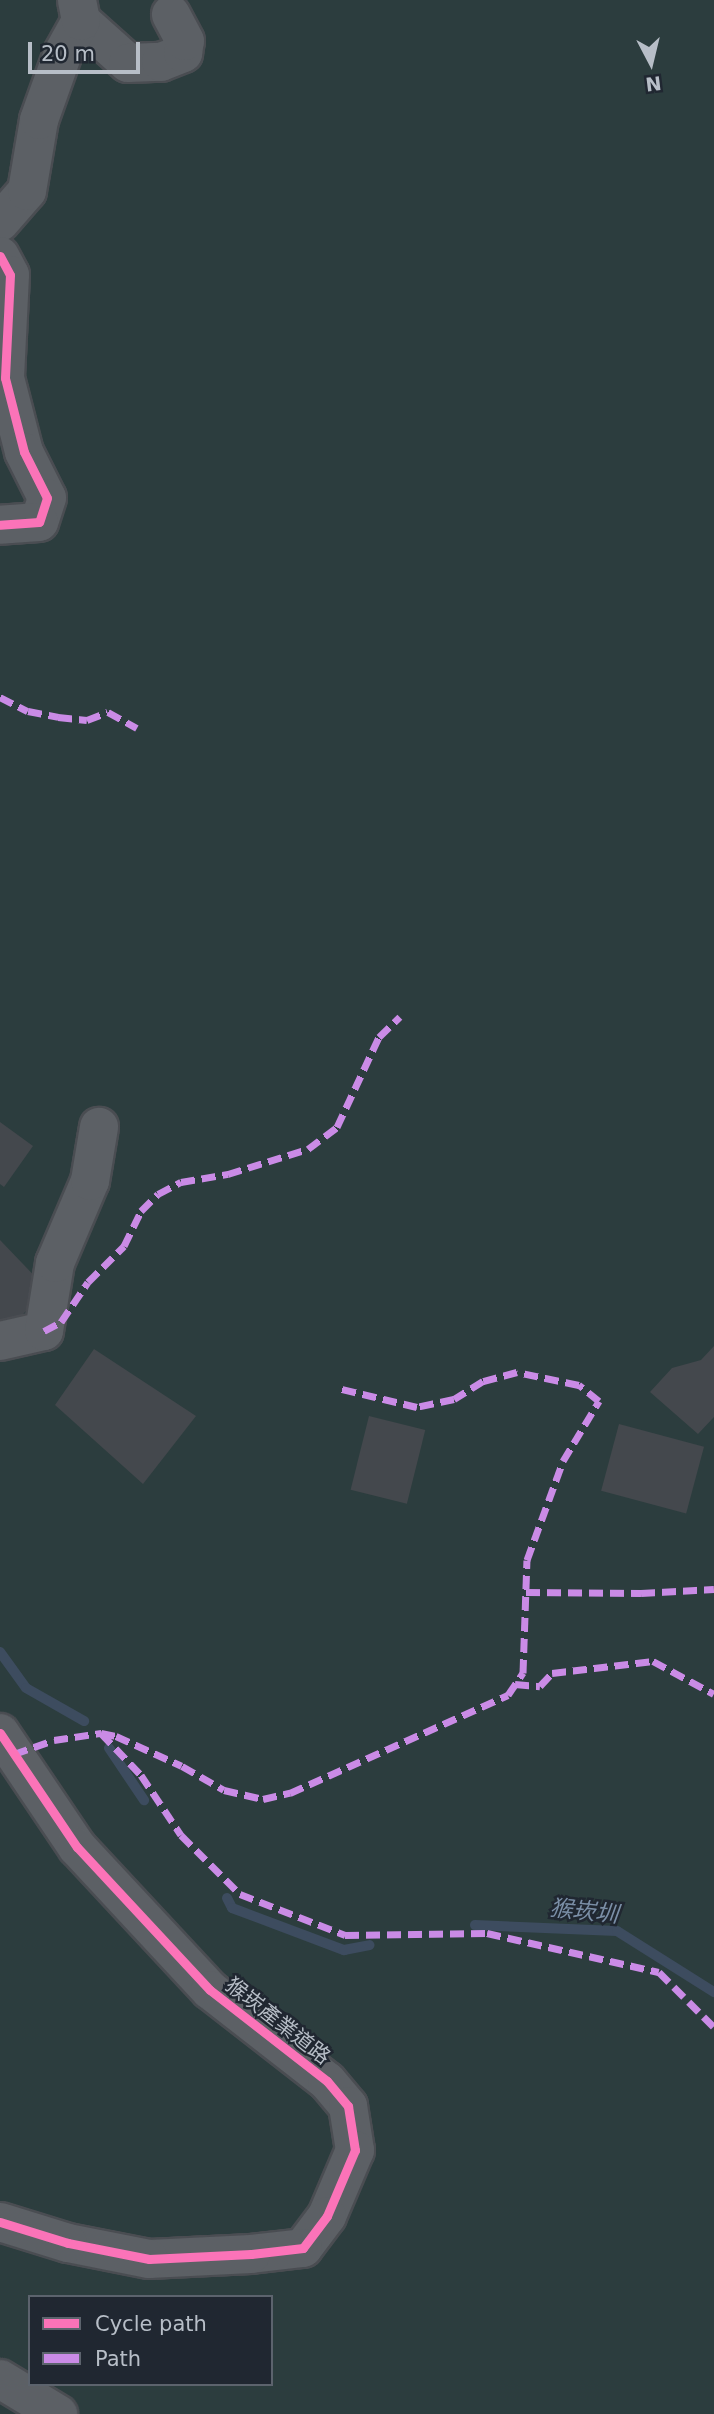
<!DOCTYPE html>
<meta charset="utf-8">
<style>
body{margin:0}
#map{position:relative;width:714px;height:2414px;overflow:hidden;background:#2c3137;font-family:"DejaVu Sans","Noto Sans TC",sans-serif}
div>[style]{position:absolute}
.green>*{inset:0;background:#2c3d3e}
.stream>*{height:10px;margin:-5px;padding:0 5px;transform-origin:5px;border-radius:5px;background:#3d4c5f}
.building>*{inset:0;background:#44484d;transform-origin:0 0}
.roads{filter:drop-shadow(2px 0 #4a4d52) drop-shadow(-2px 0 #4a4d52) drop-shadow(0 2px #4a4d52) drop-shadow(0 -2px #4a4d52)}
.minor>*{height:38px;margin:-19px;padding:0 19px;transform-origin:19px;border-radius:19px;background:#5c6065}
.quiet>*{height:7px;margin-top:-3.5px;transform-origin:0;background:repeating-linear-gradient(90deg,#ca8be6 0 14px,transparent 0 21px)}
.cycleway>*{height:9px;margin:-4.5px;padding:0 4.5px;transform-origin:4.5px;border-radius:4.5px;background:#fb73b8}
span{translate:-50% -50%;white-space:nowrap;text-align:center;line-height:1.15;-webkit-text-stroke:5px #202731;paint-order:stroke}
.street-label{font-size:21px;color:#b7bec7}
.water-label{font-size:23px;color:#7b8fa7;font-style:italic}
.legend{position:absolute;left:28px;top:2295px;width:245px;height:91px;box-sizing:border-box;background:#202731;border:2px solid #5c636d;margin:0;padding:9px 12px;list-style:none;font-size:21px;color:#b7bec7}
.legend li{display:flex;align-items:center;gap:14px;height:35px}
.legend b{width:35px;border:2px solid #5c636d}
.north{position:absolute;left:616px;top:28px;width:70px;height:70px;-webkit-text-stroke:5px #202731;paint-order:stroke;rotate:173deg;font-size:19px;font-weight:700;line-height:28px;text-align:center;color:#b7bec7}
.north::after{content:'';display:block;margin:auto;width:24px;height:32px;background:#b7bec7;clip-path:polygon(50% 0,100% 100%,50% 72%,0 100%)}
.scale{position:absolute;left:28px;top:42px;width:112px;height:32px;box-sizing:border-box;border:4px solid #b7bec7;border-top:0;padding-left:9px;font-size:21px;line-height:24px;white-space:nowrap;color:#b7bec7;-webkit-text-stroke:5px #202731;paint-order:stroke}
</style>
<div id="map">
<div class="green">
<div style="clip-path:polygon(evenodd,0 0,714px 0,714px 2414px,0 2414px,0 0,30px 2297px,271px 2297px,271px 2384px,30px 2384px,30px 2297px)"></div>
</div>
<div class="stream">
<div style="left:0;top:1652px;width:44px;rotate:54.2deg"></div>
<div style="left:26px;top:1688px;width:67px;rotate:29.6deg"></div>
<div style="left:109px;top:1748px;width:63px;rotate:56.1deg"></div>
<div style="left:227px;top:1898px;width:11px;rotate:63deg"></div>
<div style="left:232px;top:1908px;width:120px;rotate:20.6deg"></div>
<div style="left:344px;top:1950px;width:26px;rotate:-11deg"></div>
<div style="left:475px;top:1925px;width:142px;rotate:2.4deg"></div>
<div style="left:617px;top:1931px;width:115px;rotate:32.2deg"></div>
</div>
<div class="building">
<div style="clip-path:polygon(0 1122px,33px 1146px,4px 1187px,0 1184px)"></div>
<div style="clip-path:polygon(0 1240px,46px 1288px,12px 1327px,0 1321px)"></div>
<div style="clip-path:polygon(714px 1346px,714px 1417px,698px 1434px,650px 1392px,672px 1368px,701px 1360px)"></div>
<div style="clip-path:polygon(94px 1349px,196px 1416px,143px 1484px,55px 1405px)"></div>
<div style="left:369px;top:1416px;width:58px;height:76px;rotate:14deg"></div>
<div style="left:619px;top:1424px;width:88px;height:69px;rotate:15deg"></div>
</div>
<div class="roads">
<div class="minor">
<div style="left:81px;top:21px;width:63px;rotate:41.8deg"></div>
<div style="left:128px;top:63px;width:33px;rotate:-2deg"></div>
<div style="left:161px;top:62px;width:24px;rotate:-22deg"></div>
<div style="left:183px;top:53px;width:12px;rotate:-81deg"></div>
<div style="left:185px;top:41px;width:30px;rotate:-118deg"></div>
<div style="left:0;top:222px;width:41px;rotate:-48.9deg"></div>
<div style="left:27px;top:191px;width:72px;rotate:-80.4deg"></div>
<div style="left:39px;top:120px;width:71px;rotate:-70.3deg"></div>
<div style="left:63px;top:53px;width:37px;rotate:-61deg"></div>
<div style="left:81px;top:21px;width:21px;rotate:-101deg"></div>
<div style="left:0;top:256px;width:21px;rotate:62deg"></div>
<div style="left:10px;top:275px;width:103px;rotate:92.8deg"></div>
<div style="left:5px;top:378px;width:76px;rotate:75.6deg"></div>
<div style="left:24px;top:452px;width:51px;rotate:63.4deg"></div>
<div style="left:47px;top:498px;width:25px;rotate:108deg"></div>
<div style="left:39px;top:522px;width:39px;rotate:176deg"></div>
<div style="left:0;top:1341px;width:45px;rotate:-12.8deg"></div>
<div style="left:44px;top:1331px;width:69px;rotate:-80.8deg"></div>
<div style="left:55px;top:1263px;width:89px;rotate:-66.9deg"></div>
<div style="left:90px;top:1181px;width:55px;rotate:-80.5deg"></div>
<div style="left:0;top:1733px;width:138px;rotate:56deg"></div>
<div style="left:77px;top:1847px;width:195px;rotate:47.1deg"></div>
<div style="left:210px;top:1990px;width:148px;rotate:37.9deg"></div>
<div style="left:327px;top:2081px;width:33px;rotate:50deg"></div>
<div style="left:348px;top:2106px;width:45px;rotate:81deg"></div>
<div style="left:355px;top:2150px;width:72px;rotate:113deg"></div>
<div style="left:327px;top:2216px;width:40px;rotate:127deg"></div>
<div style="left:303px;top:2248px;width:52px;rotate:173.4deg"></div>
<div style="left:251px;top:2254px;width:102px;rotate:177.2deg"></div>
<div style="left:149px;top:2259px;width:83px;rotate:-168.8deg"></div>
<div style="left:68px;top:2243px;width:71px;rotate:-162.8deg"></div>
<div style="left:0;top:2379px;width:68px;rotate:31.1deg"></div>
</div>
</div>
<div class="quiet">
<div style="left:0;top:697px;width:31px;rotate:27deg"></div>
<div style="left:28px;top:711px;width:31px;rotate:11deg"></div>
<div style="left:58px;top:717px;width:29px;rotate:6deg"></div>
<div style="left:87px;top:720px;width:22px;rotate:-21deg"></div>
<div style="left:108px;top:712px;width:33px;rotate:29deg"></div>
<div style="left:44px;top:1331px;width:19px;rotate:-28deg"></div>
<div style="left:61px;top:1322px;width:48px;rotate:-56deg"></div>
<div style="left:88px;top:1282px;width:51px;rotate:-45deg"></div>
<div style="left:124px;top:1246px;width:39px;rotate:-64deg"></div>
<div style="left:141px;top:1211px;width:24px;rotate:-45deg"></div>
<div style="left:158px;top:1194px;width:26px;rotate:-28deg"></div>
<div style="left:181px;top:1182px;width:48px;rotate:-9.7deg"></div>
<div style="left:228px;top:1174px;width:84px;rotate:-17.4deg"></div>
<div style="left:308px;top:1149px;width:36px;rotate:-37deg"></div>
<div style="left:337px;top:1127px;width:99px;rotate:-65deg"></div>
<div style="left:379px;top:1037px;width:29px;rotate:-44deg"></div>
<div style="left:526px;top:1592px;width:115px;rotate:0.5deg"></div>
<div style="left:641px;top:1593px;width:73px;rotate:-3.1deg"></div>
<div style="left:515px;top:1684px;width:25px;rotate:5deg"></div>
<div style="left:540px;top:1686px;width:18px;rotate:-47deg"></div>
<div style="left:552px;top:1673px;width:102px;rotate:-6.8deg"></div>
<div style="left:653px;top:1661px;width:69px;rotate:28.4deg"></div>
<div style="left:101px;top:1733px;width:58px;rotate:46.4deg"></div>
<div style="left:141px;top:1775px;width:72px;rotate:56.3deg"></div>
<div style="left:181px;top:1835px;width:83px;rotate:45deg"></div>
<div style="left:240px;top:1894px;width:113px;rotate:21.3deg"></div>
<div style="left:345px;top:1935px;width:142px;rotate:-0.8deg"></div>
<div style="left:487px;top:1933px;width:176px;rotate:12.8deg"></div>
<div style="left:659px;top:1972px;width:78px;rotate:45deg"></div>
<div style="left:14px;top:1754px;width:42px;rotate:-19.3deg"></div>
<div style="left:54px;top:1740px;width:48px;rotate:-8.5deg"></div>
<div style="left:101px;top:1733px;width:15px;rotate:11deg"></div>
<div style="left:116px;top:1736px;width:72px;rotate:24.4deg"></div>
<div style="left:182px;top:1766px;width:48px;rotate:29.7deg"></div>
<div style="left:224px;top:1790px;width:40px;rotate:13deg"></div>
<div style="left:263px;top:1799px;width:28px;rotate:-13deg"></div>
<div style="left:290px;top:1793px;width:239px;rotate:-24.2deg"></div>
<div style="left:508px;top:1695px;width:27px;rotate:-56deg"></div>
<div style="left:523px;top:1673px;width:113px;rotate:-88deg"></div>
<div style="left:527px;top:1560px;width:105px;rotate:-70deg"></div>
<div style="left:563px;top:1461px;width:70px;rotate:-59deg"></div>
<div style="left:599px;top:1401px;width:26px;rotate:-141deg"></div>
<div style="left:579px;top:1385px;width:63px;rotate:-168.2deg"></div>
<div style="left:517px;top:1372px;width:35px;rotate:165deg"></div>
<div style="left:483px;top:1381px;width:34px;rotate:148deg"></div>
<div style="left:454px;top:1399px;width:38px;rotate:168deg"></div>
<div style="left:417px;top:1407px;width:81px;rotate:-166.5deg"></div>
</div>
<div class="cycleway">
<div style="left:0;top:256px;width:21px;rotate:62deg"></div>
<div style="left:10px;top:275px;width:103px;rotate:92.8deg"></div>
<div style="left:5px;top:378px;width:76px;rotate:75.6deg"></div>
<div style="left:24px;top:452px;width:51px;rotate:63.4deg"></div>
<div style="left:47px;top:498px;width:25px;rotate:108deg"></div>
<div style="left:39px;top:522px;width:39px;rotate:176deg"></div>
<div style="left:0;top:1733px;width:138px;rotate:56deg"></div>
<div style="left:77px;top:1847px;width:195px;rotate:47.1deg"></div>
<div style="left:210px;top:1990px;width:148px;rotate:37.9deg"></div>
<div style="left:327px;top:2081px;width:33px;rotate:50deg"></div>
<div style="left:348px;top:2106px;width:45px;rotate:81deg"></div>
<div style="left:355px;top:2150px;width:72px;rotate:113deg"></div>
<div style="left:327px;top:2216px;width:40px;rotate:127deg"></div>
<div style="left:303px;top:2248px;width:52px;rotate:173.4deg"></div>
<div style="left:251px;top:2254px;width:102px;rotate:177.2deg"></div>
<div style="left:149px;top:2259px;width:83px;rotate:-168.8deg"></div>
<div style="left:68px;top:2243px;width:71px;rotate:-162.8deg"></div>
</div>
<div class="street-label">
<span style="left:278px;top:2021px;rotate:38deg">猴崁產業道路</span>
</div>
<div class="water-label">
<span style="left:584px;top:1911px;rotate:6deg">猴崁圳</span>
</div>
<ul class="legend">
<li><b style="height:9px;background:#fb73b8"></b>Cycle path</li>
<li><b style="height:9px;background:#ca8be6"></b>Path</li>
</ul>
<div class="north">N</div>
<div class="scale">20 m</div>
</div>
